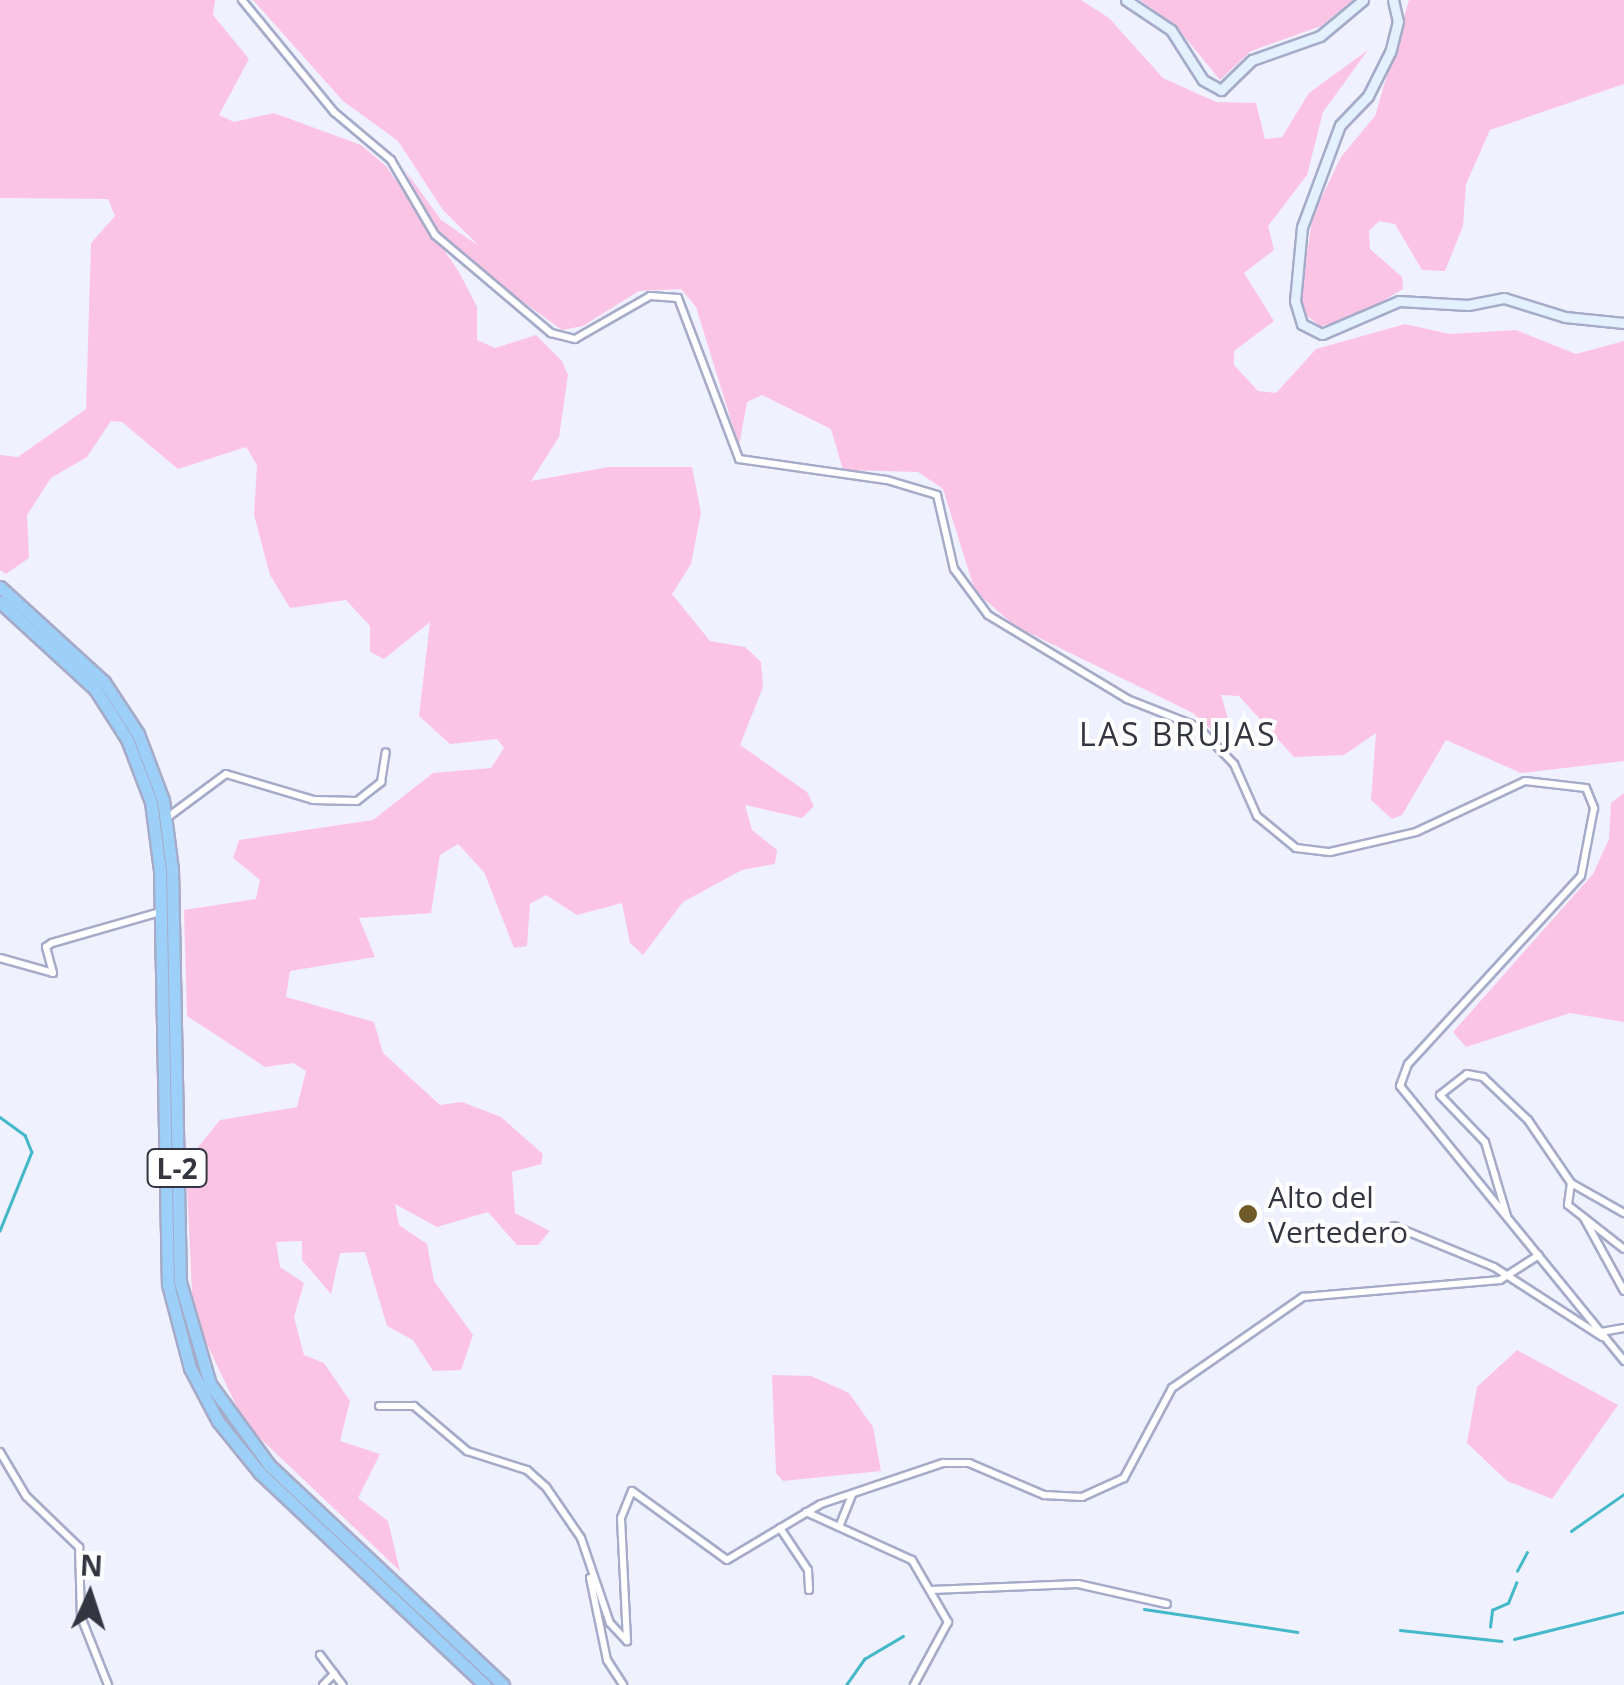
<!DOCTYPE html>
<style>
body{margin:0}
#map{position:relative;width:1624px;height:1685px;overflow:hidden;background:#eff1fe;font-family:"Open Sans",sans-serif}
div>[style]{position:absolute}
.green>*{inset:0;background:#fcc4e4}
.stream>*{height:2.5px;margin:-1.25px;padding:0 1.25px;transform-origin:1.25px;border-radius:1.25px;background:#43b8c9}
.roads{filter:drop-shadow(2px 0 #a5abc8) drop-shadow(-2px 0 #a5abc8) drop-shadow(0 2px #a5abc8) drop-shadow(0 -2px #a5abc8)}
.street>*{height:6px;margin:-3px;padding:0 3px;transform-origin:3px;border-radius:3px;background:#fff}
.secondary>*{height:9px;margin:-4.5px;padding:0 4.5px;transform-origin:4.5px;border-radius:4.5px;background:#e2f1fd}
.highway>*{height:11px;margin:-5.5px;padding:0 5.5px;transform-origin:5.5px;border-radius:5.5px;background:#9dd0f8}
.dots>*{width:28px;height:28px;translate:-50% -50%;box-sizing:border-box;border:5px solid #fff;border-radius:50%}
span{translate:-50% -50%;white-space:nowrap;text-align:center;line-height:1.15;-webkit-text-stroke:8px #fff;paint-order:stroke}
.shield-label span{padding:2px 8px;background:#fff;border:2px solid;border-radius:8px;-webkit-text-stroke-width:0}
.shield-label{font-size:28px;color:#333641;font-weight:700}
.poi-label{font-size:30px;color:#333641}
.left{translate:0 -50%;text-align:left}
.neighbourhood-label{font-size:32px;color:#333641;letter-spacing:2.5px}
.north{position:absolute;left:40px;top:1545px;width:100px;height:100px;-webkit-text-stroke:8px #fff;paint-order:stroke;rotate:3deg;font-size:28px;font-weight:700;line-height:40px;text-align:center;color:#333641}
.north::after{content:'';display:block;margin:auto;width:35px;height:45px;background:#333641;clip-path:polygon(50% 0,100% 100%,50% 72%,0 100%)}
</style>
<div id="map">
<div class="green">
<div style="clip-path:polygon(0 0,215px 0,213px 15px,249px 59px,219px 115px,234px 122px,274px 113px,361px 145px,386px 166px,459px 272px,477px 307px,477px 340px,495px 348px,536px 335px,562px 361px,568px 375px,559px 437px,531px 481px,608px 467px,692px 467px,701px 513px,691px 564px,672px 594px,710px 641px,745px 647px,761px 662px,763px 687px,740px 745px,807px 792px,814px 806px,802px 818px,745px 805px,752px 830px,777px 850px,775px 864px,742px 870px,683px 902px,643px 955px,630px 943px,622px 903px,577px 915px,546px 895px,530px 904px,527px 946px,514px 948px,484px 872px,458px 844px,440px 855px,431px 913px,359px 918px,375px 957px,290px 971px,286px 997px,374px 1022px,383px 1053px,440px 1105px,462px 1102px,501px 1117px,543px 1154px,541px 1164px,512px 1172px,515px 1213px,550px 1231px,538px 1245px,517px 1245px,488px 1212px,437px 1227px,395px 1204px,399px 1225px,427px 1244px,434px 1281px,473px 1335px,461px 1370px,433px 1371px,413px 1340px,387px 1326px,365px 1252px,340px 1253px,331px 1294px,302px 1260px,302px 1241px,276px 1242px,280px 1267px,304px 1283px,294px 1317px,304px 1355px,324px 1363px,350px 1401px,340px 1441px,380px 1454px,358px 1498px,388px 1521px,400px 1571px,245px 1424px,193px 1315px,186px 1162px,220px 1120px,297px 1107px,306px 1071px,293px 1063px,265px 1067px,187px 1016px,184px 910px,256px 899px,260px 880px,233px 858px,239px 840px,373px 820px,433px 773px,491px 768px,504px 748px,497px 739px,450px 744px,419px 716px,430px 622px,384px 659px,370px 652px,370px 626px,346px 600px,290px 608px,270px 575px,254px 515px,257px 465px,246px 447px,178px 469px,122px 422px,111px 421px,87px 457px,51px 478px,27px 515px,29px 558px,6px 574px,0 570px,0 455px,18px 457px,86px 409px,91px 243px,115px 216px,108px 199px,0 198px)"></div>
<div style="clip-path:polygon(253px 0,1081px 0,1109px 18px,1163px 78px,1216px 102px,1256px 103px,1265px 139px,1282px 137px,1309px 93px,1368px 50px,1323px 112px,1307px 175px,1268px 226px,1274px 250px,1244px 273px,1274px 321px,1234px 351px,1234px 365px,1258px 391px,1276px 393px,1316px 349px,1405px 324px,1450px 334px,1516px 330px,1576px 354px,1624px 341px,1624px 761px,1521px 773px,1446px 740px,1402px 815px,1392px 819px,1371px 800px,1376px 733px,1344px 755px,1294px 757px,1239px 696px,1221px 695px,1232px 732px,1227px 744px,1193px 713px,1015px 626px,975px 591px,943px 489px,918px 472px,843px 470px,831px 429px,762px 395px,747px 402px,739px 446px,696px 307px,681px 289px,639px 291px,583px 326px,562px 330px,478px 269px,434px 228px,405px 170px,441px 220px,479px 246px,443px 210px,398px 141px,343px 101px)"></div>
<div style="clip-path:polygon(1140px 0,1353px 0,1321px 26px,1251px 51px,1220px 80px,1174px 24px)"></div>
<div style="clip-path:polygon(1409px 0,1624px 0,1624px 84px,1490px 130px,1466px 184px,1463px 226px,1445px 271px,1422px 270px,1395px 224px,1379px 221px,1369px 231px,1370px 249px,1402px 277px,1403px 289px,1353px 319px,1320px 326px,1302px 312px,1301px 292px,1313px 215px,1341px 157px,1375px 116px)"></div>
<div style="clip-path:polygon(1624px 793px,1624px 1022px,1570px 1013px,1466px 1047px,1453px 1032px,1593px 874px,1609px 839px,1611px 803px)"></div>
<div style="clip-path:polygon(1517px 1350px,1618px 1405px,1552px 1499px,1507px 1481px,1467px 1443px,1477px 1387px)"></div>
<div style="clip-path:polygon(772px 1375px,811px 1376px,849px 1393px,873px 1427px,881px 1471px,783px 1481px,776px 1473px)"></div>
</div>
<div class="stream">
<div style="left:0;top:1117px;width:31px;rotate:36deg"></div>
<div style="left:25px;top:1135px;width:18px;rotate:68deg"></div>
<div style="left:32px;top:1152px;width:85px;rotate:112.1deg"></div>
<div style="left:1571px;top:1531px;width:65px;rotate:-34.9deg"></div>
<div style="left:1517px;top:1571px;width:21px;rotate:-62deg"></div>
<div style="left:1144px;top:1609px;width:155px;rotate:8.5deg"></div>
<div style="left:1490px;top:1627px;width:17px;rotate:-83deg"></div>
<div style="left:1492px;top:1610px;width:17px;rotate:-24deg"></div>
<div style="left:1508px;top:1603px;width:22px;rotate:-68deg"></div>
<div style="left:1400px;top:1630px;width:102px;rotate:6.2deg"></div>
<div style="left:1514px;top:1639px;width:113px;rotate:-13.8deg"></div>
<div style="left:846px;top:1685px;width:32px;rotate:-55deg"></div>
<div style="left:864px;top:1659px;width:45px;rotate:-30.5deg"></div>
</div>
<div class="roads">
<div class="street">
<div style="left:242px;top:0;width:145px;rotate:50.6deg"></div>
<div style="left:334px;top:112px;width:75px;rotate:40.1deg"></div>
<div style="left:391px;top:160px;width:87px;rotate:59.6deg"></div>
<div style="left:435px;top:235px;width:152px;rotate:40.2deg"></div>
<div style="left:551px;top:333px;width:25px;rotate:14deg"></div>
<div style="left:575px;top:339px;width:86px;rotate:-29.8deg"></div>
<div style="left:650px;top:296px;width:28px;rotate:4deg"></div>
<div style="left:678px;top:298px;width:172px;rotate:69.2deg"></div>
<div style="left:739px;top:459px;width:149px;rotate:8.1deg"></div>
<div style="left:887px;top:480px;width:52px;rotate:16.7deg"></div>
<div style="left:937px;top:495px;width:76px;rotate:77.1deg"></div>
<div style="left:954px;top:569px;width:57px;rotate:53.5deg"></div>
<div style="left:988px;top:615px;width:162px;rotate:31.1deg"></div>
<div style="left:1127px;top:699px;width:76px;rotate:21.5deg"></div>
<div style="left:1198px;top:727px;width:52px;rotate:45.8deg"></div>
<div style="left:1234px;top:764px;width:57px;rotate:66.1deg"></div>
<div style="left:1257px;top:816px;width:50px;rotate:39.4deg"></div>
<div style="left:1296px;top:848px;width:34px;rotate:7deg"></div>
<div style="left:1330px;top:852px;width:88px;rotate:-13.1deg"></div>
<div style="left:1416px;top:832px;width:120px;rotate:-25.1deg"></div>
<div style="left:1525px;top:781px;width:61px;rotate:6.5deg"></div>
<div style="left:1586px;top:788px;width:22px;rotate:68deg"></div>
<div style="left:1594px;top:808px;width:69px;rotate:100.8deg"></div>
<div style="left:1581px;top:876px;width:255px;rotate:132.6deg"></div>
<div style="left:1408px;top:1064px;width:23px;rotate:110deg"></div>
<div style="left:1400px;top:1086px;width:355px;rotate:50.8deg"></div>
<div style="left:168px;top:817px;width:72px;rotate:-36.6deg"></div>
<div style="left:226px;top:774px;width:91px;rotate:16.6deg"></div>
<div style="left:313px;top:800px;width:44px;rotate:1.3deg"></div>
<div style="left:357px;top:801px;width:31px;rotate:-38deg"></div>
<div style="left:381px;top:782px;width:30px;rotate:-81deg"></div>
<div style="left:0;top:958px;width:55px;rotate:15.8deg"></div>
<div style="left:53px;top:973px;width:27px;rotate:-105deg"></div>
<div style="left:46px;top:947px;width:7px;rotate:-34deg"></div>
<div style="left:52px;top:943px;width:112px;rotate:-16deg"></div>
<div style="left:1571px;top:1183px;width:22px;rotate:98deg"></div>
<div style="left:1568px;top:1205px;width:71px;rotate:38.2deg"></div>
<div style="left:1507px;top:1216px;width:77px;rotate:-106.6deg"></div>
<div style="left:1485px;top:1142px;width:65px;rotate:-133.8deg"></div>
<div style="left:1440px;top:1095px;width:34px;rotate:-38deg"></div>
<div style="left:1467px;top:1074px;width:16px;rotate:11deg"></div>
<div style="left:1483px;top:1077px;width:62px;rotate:43.7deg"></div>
<div style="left:1528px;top:1120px;width:76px;rotate:55.7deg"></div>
<div style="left:1571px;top:1183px;width:61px;rotate:29.5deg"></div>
<div style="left:1584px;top:1218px;width:83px;rotate:61.3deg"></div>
<div style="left:1394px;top:1226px;width:108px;rotate:22.3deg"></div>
<div style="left:1494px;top:1267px;width:129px;rotate:32.9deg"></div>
<div style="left:1601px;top:1332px;width:23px;rotate:-10deg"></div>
<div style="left:379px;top:1406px;width:35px"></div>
<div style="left:414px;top:1406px;width:70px;rotate:40.3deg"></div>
<div style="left:467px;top:1451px;width:63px;rotate:17.6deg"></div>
<div style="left:527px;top:1470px;width:25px;rotate:42deg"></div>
<div style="left:546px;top:1487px;width:62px;rotate:55.5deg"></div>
<div style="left:581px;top:1538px;width:90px;rotate:71.2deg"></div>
<div style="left:610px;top:1623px;width:25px;rotate:47deg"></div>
<div style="left:627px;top:1641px;width:123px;rotate:-92.8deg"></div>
<div style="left:621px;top:1518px;width:29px;rotate:-68deg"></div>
<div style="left:632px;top:1491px;width:117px;rotate:36deg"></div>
<div style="left:727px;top:1560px;width:109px;rotate:-30.8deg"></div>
<div style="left:821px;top:1504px;width:129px;rotate:-18.6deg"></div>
<div style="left:943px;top:1463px;width:26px"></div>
<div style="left:969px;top:1463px;width:82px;rotate:23.1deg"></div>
<div style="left:1044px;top:1495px;width:38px;rotate:3deg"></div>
<div style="left:1082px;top:1497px;width:46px;rotate:-24.3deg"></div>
<div style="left:1124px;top:1478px;width:102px;rotate:-61.9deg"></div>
<div style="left:1172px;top:1388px;width:160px;rotate:-34.8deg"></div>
<div style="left:1303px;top:1297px;width:198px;rotate:-4.9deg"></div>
<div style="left:1500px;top:1280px;width:46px;rotate:-32.7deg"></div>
<div style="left:0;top:1452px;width:51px;rotate:59.4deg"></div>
<div style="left:26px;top:1496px;width:74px;rotate:43.9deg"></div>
<div style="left:79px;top:1547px;width:70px;rotate:88.4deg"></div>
<div style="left:81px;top:1617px;width:73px;rotate:68.3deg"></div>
<div style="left:806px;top:1512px;width:116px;rotate:24.4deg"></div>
<div style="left:912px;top:1560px;width:72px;rotate:59.9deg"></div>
<div style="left:948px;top:1622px;width:72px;rotate:118.4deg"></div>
<div style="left:839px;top:1527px;width:35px;rotate:-68deg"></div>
<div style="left:780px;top:1528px;width:50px;rotate:56.3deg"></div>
<div style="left:808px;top:1570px;width:20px;rotate:87deg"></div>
<div style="left:590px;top:1578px;width:84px;rotate:78.3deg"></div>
<div style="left:607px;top:1660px;width:30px;rotate:57deg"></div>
<div style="left:931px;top:1590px;width:147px;rotate:-2.3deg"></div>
<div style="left:1078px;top:1584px;width:91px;rotate:12.7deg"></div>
<div style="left:320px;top:1655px;width:38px;rotate:53deg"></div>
<div style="left:323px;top:1685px;width:16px;rotate:-45deg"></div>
</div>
<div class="secondary">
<div style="left:1126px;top:0;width:54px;rotate:33.7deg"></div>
<div style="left:1171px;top:30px;width:59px;rotate:57.4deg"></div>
<div style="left:1203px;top:80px;width:21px;rotate:29deg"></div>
<div style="left:1221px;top:90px;width:43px;rotate:-44.1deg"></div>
<div style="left:1252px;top:60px;width:72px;rotate:-19.4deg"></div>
<div style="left:1320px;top:36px;width:56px;rotate:-39.9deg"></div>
<div style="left:1393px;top:0;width:22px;rotate:77deg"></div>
<div style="left:1398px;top:21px;width:32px;rotate:104deg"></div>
<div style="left:1390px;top:52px;width:49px;rotate:116.6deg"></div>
<div style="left:1368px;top:96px;width:40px;rotate:134deg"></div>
<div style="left:1340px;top:125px;width:109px;rotate:110.4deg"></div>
<div style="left:1302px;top:227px;width:74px;rotate:95.4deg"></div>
<div style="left:1295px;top:301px;width:24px;rotate:73deg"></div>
<div style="left:1302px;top:324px;width:22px;rotate:27deg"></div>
<div style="left:1322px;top:334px;width:84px;rotate:-23.2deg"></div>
<div style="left:1399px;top:301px;width:69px;rotate:3.3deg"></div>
<div style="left:1468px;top:305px;width:37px;rotate:-11deg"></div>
<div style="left:1504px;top:298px;width:64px;rotate:17.3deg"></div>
<div style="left:1565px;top:317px;width:59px;rotate:5.8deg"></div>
</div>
<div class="highway">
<div style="left:0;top:587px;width:141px;rotate:42.4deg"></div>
<div style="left:104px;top:682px;width:62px;rotate:56.8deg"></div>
<div style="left:138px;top:734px;width:71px;rotate:69.3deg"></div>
<div style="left:163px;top:800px;width:70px;rotate:82.6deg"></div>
<div style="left:172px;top:869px;width:413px;rotate:88.9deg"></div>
<div style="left:180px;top:1282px;width:106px;rotate:73.6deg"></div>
<div style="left:210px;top:1384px;width:100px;rotate:53.9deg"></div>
<div style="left:269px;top:1465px;width:321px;rotate:43.2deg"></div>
<div style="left:0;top:602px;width:129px;rotate:42.5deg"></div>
<div style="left:95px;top:689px;width:59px;rotate:57.4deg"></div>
<div style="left:127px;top:739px;width:67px;rotate:69.1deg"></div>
<div style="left:151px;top:802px;width:69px;rotate:82.5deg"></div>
<div style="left:160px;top:870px;width:414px;rotate:88.9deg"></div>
<div style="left:168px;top:1284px;width:87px;rotate:75.3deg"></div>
<div style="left:190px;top:1368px;width:60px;rotate:62.2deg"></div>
<div style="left:218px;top:1421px;width:67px;rotate:51.1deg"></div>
<div style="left:260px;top:1473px;width:309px;rotate:43.3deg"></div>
</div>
</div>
<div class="dots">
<div style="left:1248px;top:1214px;background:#6f5928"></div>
</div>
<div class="shield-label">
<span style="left:177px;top:1168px">L-2</span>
</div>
<div class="poi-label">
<span class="left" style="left:1268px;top:1214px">Alto del<br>Vertedero</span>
</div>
<div class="neighbourhood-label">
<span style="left:1178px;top:734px">LAS BRUJAS</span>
</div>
<div class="north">N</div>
</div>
